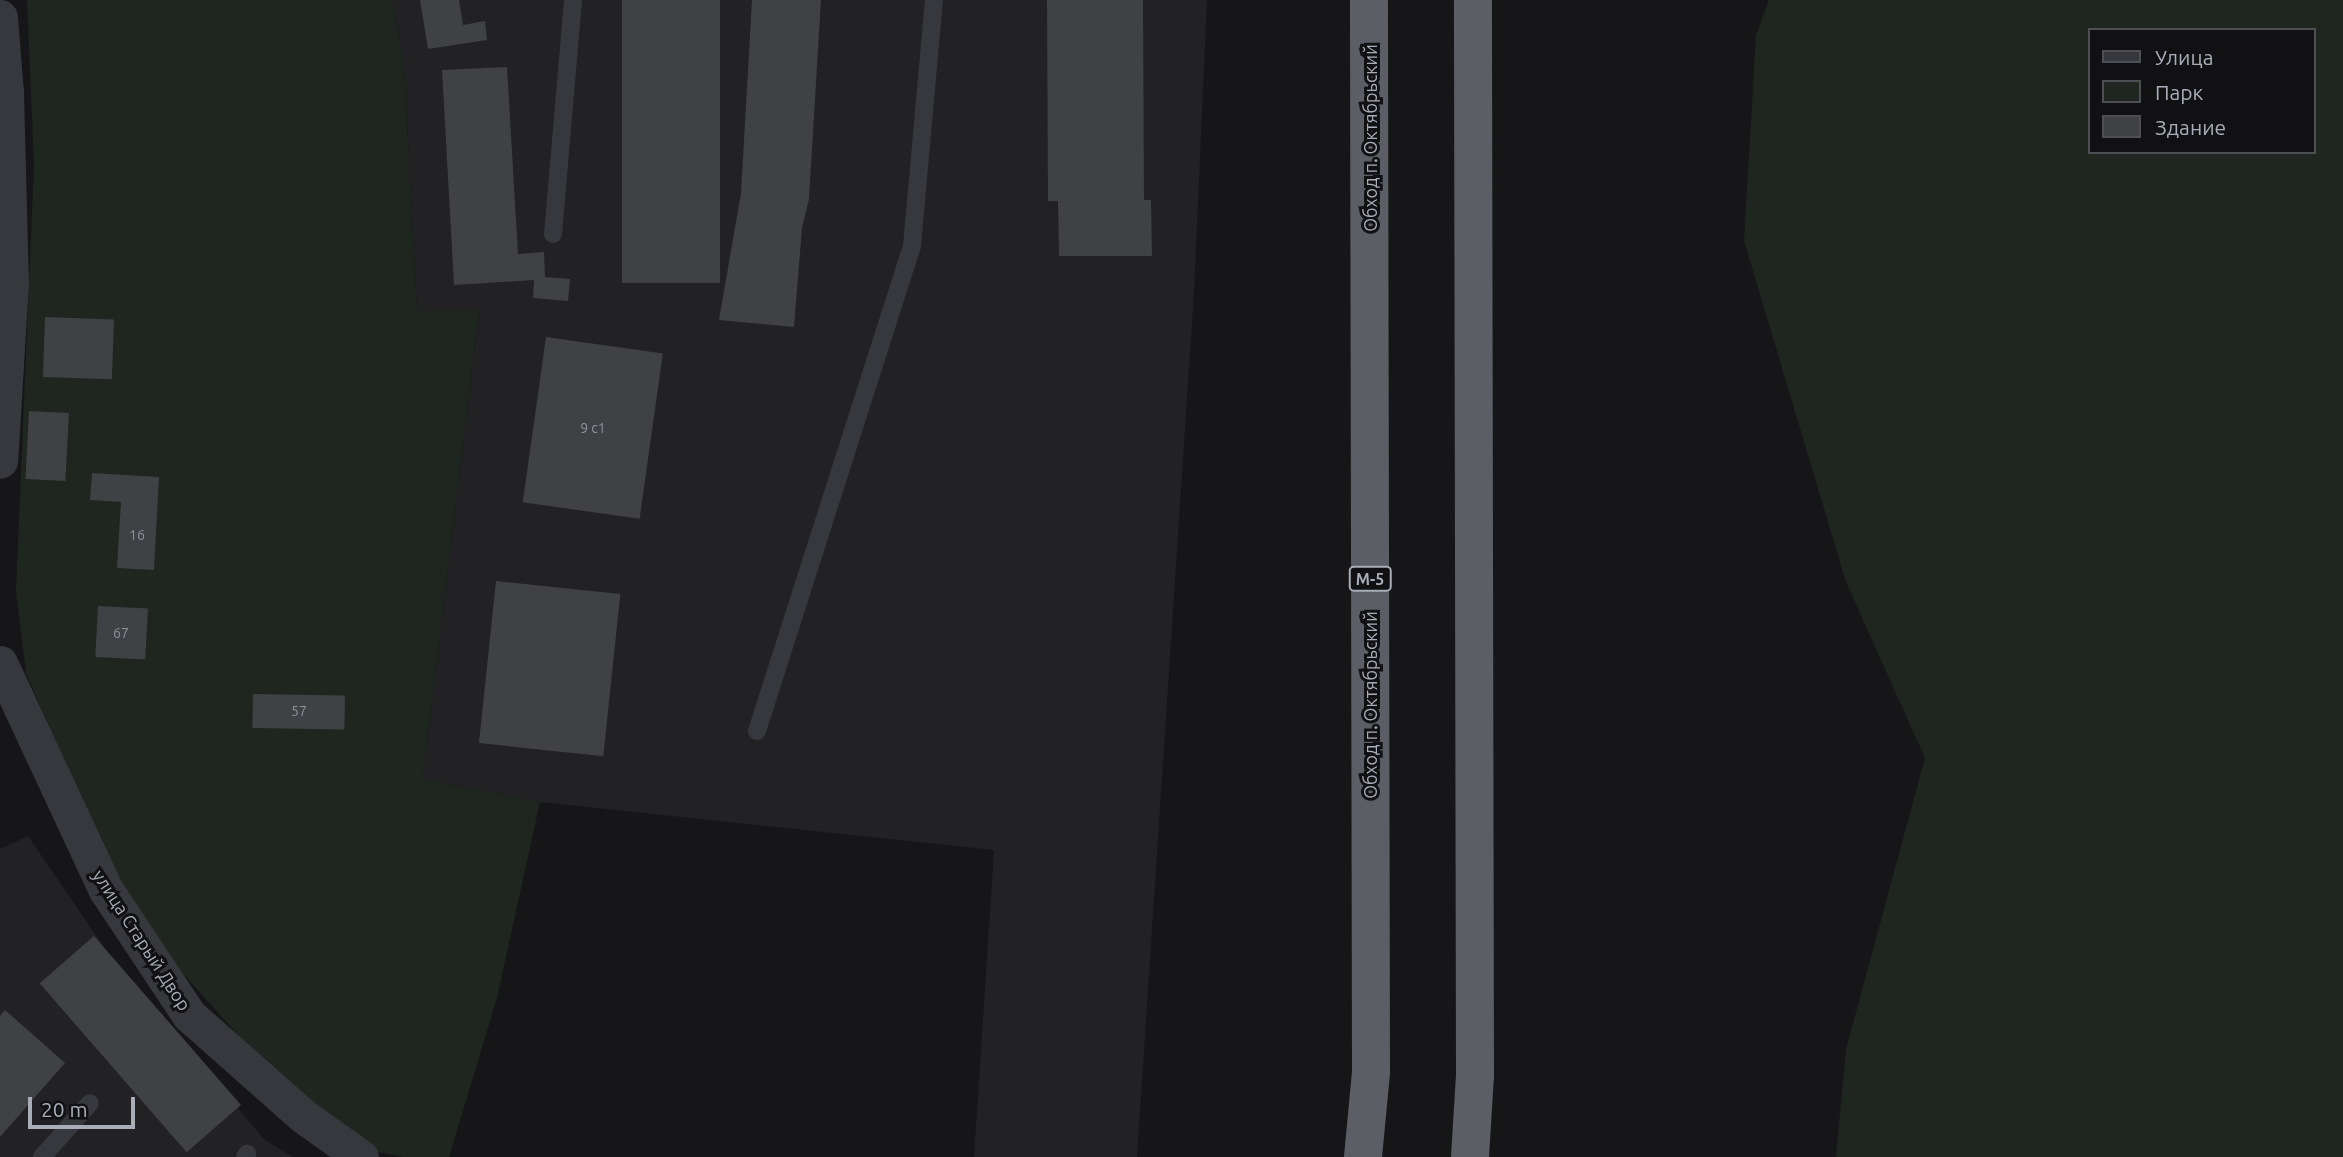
<!DOCTYPE html>
<meta charset="utf-8">
<style>
body{margin:0}
#map{position:relative;width:2343px;height:1157px;overflow:hidden;background:#161618;font-family:Ubuntu,sans-serif}
div>[style]{position:absolute}
.built>*{inset:0;background:#222225}
.green>*{inset:0;background:#1e261f}
.building>*{inset:0;background:#404145;transform-origin:0 0}
.service>*{height:18px;margin:-9px;padding:0 9px;transform-origin:9px;border-radius:9px;background:#37383d}
.minor>*{height:35px;margin:-17.5px;padding:0 17.5px;transform-origin:17.5px;border-radius:17.5px;background:#37383d}
.trunk>*{height:38px;margin:-19px;padding:0 19px;transform-origin:19px;border-radius:19px;background:#5b5e65}
span{translate:-50% -50%;white-space:nowrap;text-align:center;line-height:1.15;-webkit-text-stroke:6px #111113;paint-order:stroke}
.number-label{font-size:14px;color:#8e929b}
.number-label span{-webkit-text-stroke-width:0}
.shield-label span{padding:2px 5px;background:#111113;border:2px solid;border-radius:5px;-webkit-text-stroke-width:0}
.shield-label{font-size:16px;color:#a8adb8;font-weight:700}
.street-label{font-size:18px;color:#a8adb8}
.legend{position:absolute;left:2088px;top:28px;width:228px;height:126px;box-sizing:border-box;background:#111113;border:2px solid #4d4f55;margin:0;padding:9px 12px;list-style:none;font-size:21px;color:#a8adb8}
.legend li{display:flex;align-items:center;gap:14px;height:35px}
.legend b{width:35px;border:2px solid #4d4f55}
.scale{position:absolute;left:28px;top:1097px;width:107px;height:32px;box-sizing:border-box;border:4px solid #a8adb8;border-top:0;padding-left:9px;font-size:21px;line-height:24px;white-space:nowrap;color:#a8adb8;-webkit-text-stroke:5px #111113;paint-order:stroke}
</style>
<div id="map">
<div class="built">
<div style="clip-path:polygon(392px 0,1207px 0,1194px 292px,1137px 1157px,974px 1157px,994px 850px,540px 802px,423px 779px,479px 310px,417px 310px,404px 65px)"></div>
<div style="clip-path:polygon(28px 836px,119px 969px,265px 1140px,293px 1157px,0 1157px,0 849px)"></div>
</div>
<div class="green">
<div style="clip-path:polygon(27px 0,392px 0,404px 65px,417px 310px,479px 310px,423px 779px,540px 802px,497px 998px,449px 1157px,404px 1157px,366px 1150px,273px 1074px,152px 939px,114px 880px,26px 673px,16px 591px,34px 166px)"></div>
<div style="clip-path:polygon(evenodd,1769px 0,2343px 0,2343px 1157px,1836px 1157px,1846px 1049px,1925px 758px,1846px 582px,1744px 241px,1756px 35px,1769px 0,2089px 30px,2313px 30px,2313px 152px,2089px 152px,2089px 30px)"></div>
</div>
<div class="building">
<div style="clip-path:polygon(420px 0,459px 0,463px 25px,485px 21px,487px 40px,428px 49px)"></div>
<div style="left:622px;top:0;width:98px;height:283px"></div>
<div style="clip-path:polygon(752px 0,821px 0,809px 199px,802px 228px,794px 327px,719px 320px,741px 193px)"></div>
<div style="clip-path:polygon(1047px 0,1143px 0,1144px 200px,1151px 200px,1152px 256px,1059px 256px,1058px 201px,1048px 201px)"></div>
<div style="clip-path:polygon(507px 67px,518px 254px,544px 252px,545px 277px,570px 279px,568px 301px,533px 298px,534px 280px,454px 285px,442px 70px)"></div>
<div style="left:45px;top:317px;width:69px;height:60px;rotate:2deg"></div>
<div style="left:546px;top:337px;width:118px;height:167px;rotate:8deg"></div>
<div style="left:29px;top:411px;width:40px;height:68px;rotate:3deg"></div>
<div style="clip-path:polygon(92px 473px,159px 477px,154px 570px,117px 568px,121px 502px,90px 500px)"></div>
<div style="left:496px;top:581px;width:125px;height:163px;rotate:6deg"></div>
<div style="left:98px;top:606px;width:50px;height:51px;rotate:3deg"></div>
<div style="left:253px;top:694px;width:92px;height:34px;rotate:1deg"></div>
<div style="left:94px;top:936px;width:224px;height:72px;rotate:49deg"></div>
<div style="clip-path:polygon(5px 1010px,65px 1063px,0 1137px,0 1016px)"></div>
</div>
<div class="service">
<div style="left:553px;top:234px;width:235px;rotate:-85.1deg"></div>
<div style="left:757px;top:731px;width:509px;rotate:-72.28deg"></div>
<div style="left:912px;top:246px;width:247px;rotate:-84.9deg"></div>
<div style="left:42px;top:1157px;width:72px;rotate:-48.4deg"></div>
<div style="left:245px;top:1157px;width:4px;rotate:-56deg"></div>
</div>
<div class="minor">
<div style="left:0;top:17px;width:76px;rotate:85.5deg"></div>
<div style="left:6px;top:93px;width:190px;rotate:88.5deg"></div>
<div style="left:11px;top:283px;width:178px;rotate:93.5deg"></div>
<div style="left:0;top:663px;width:251px;rotate:65deg"></div>
<div style="left:106px;top:890px;width:150px;rotate:56.4deg"></div>
<div style="left:189px;top:1015px;width:152px;rotate:41.5deg"></div>
<div style="left:303px;top:1116px;width:71px;rotate:35.3deg"></div>
</div>
<div class="trunk">
<div style="left:1363px;top:1157px;width:85px;rotate:-84.6deg"></div>
<div style="left:1371px;top:1072px;width:1072px;rotate:-90.11deg"></div>
<div style="left:1470px;top:1157px;width:82px;rotate:-86.5deg"></div>
<div style="left:1475px;top:1075px;width:1075px;rotate:-90.11deg"></div>
</div>
<div class="number-label">
<span style="left:593px;top:428px">9 с1</span>
<span style="left:137px;top:535px">16</span>
<span style="left:121px;top:633px">67</span>
<span style="left:299px;top:711px">57</span>
</div>
<div class="shield-label">
<span style="left:1370px;top:579px">М-5</span>
</div>
<div class="street-label">
<span style="left:1370px;top:138px;rotate:-90deg">Обход п. Октябрьский</span>
<span style="left:1370px;top:705px;rotate:-90deg">Обход п. Октябрьский</span>
<span style="left:142px;top:940px;rotate:57deg">улица Старый Двор</span>
</div>
<ul class="legend">
<li><b style="height:9px;background:#37383d"></b>Улица</li>
<li><b style="height:19px;background:#1e261f"></b>Парк</li>
<li><b style="height:19px;background:#404145"></b>Здание</li>
</ul>
<div class="scale">20 m</div>
</div>
